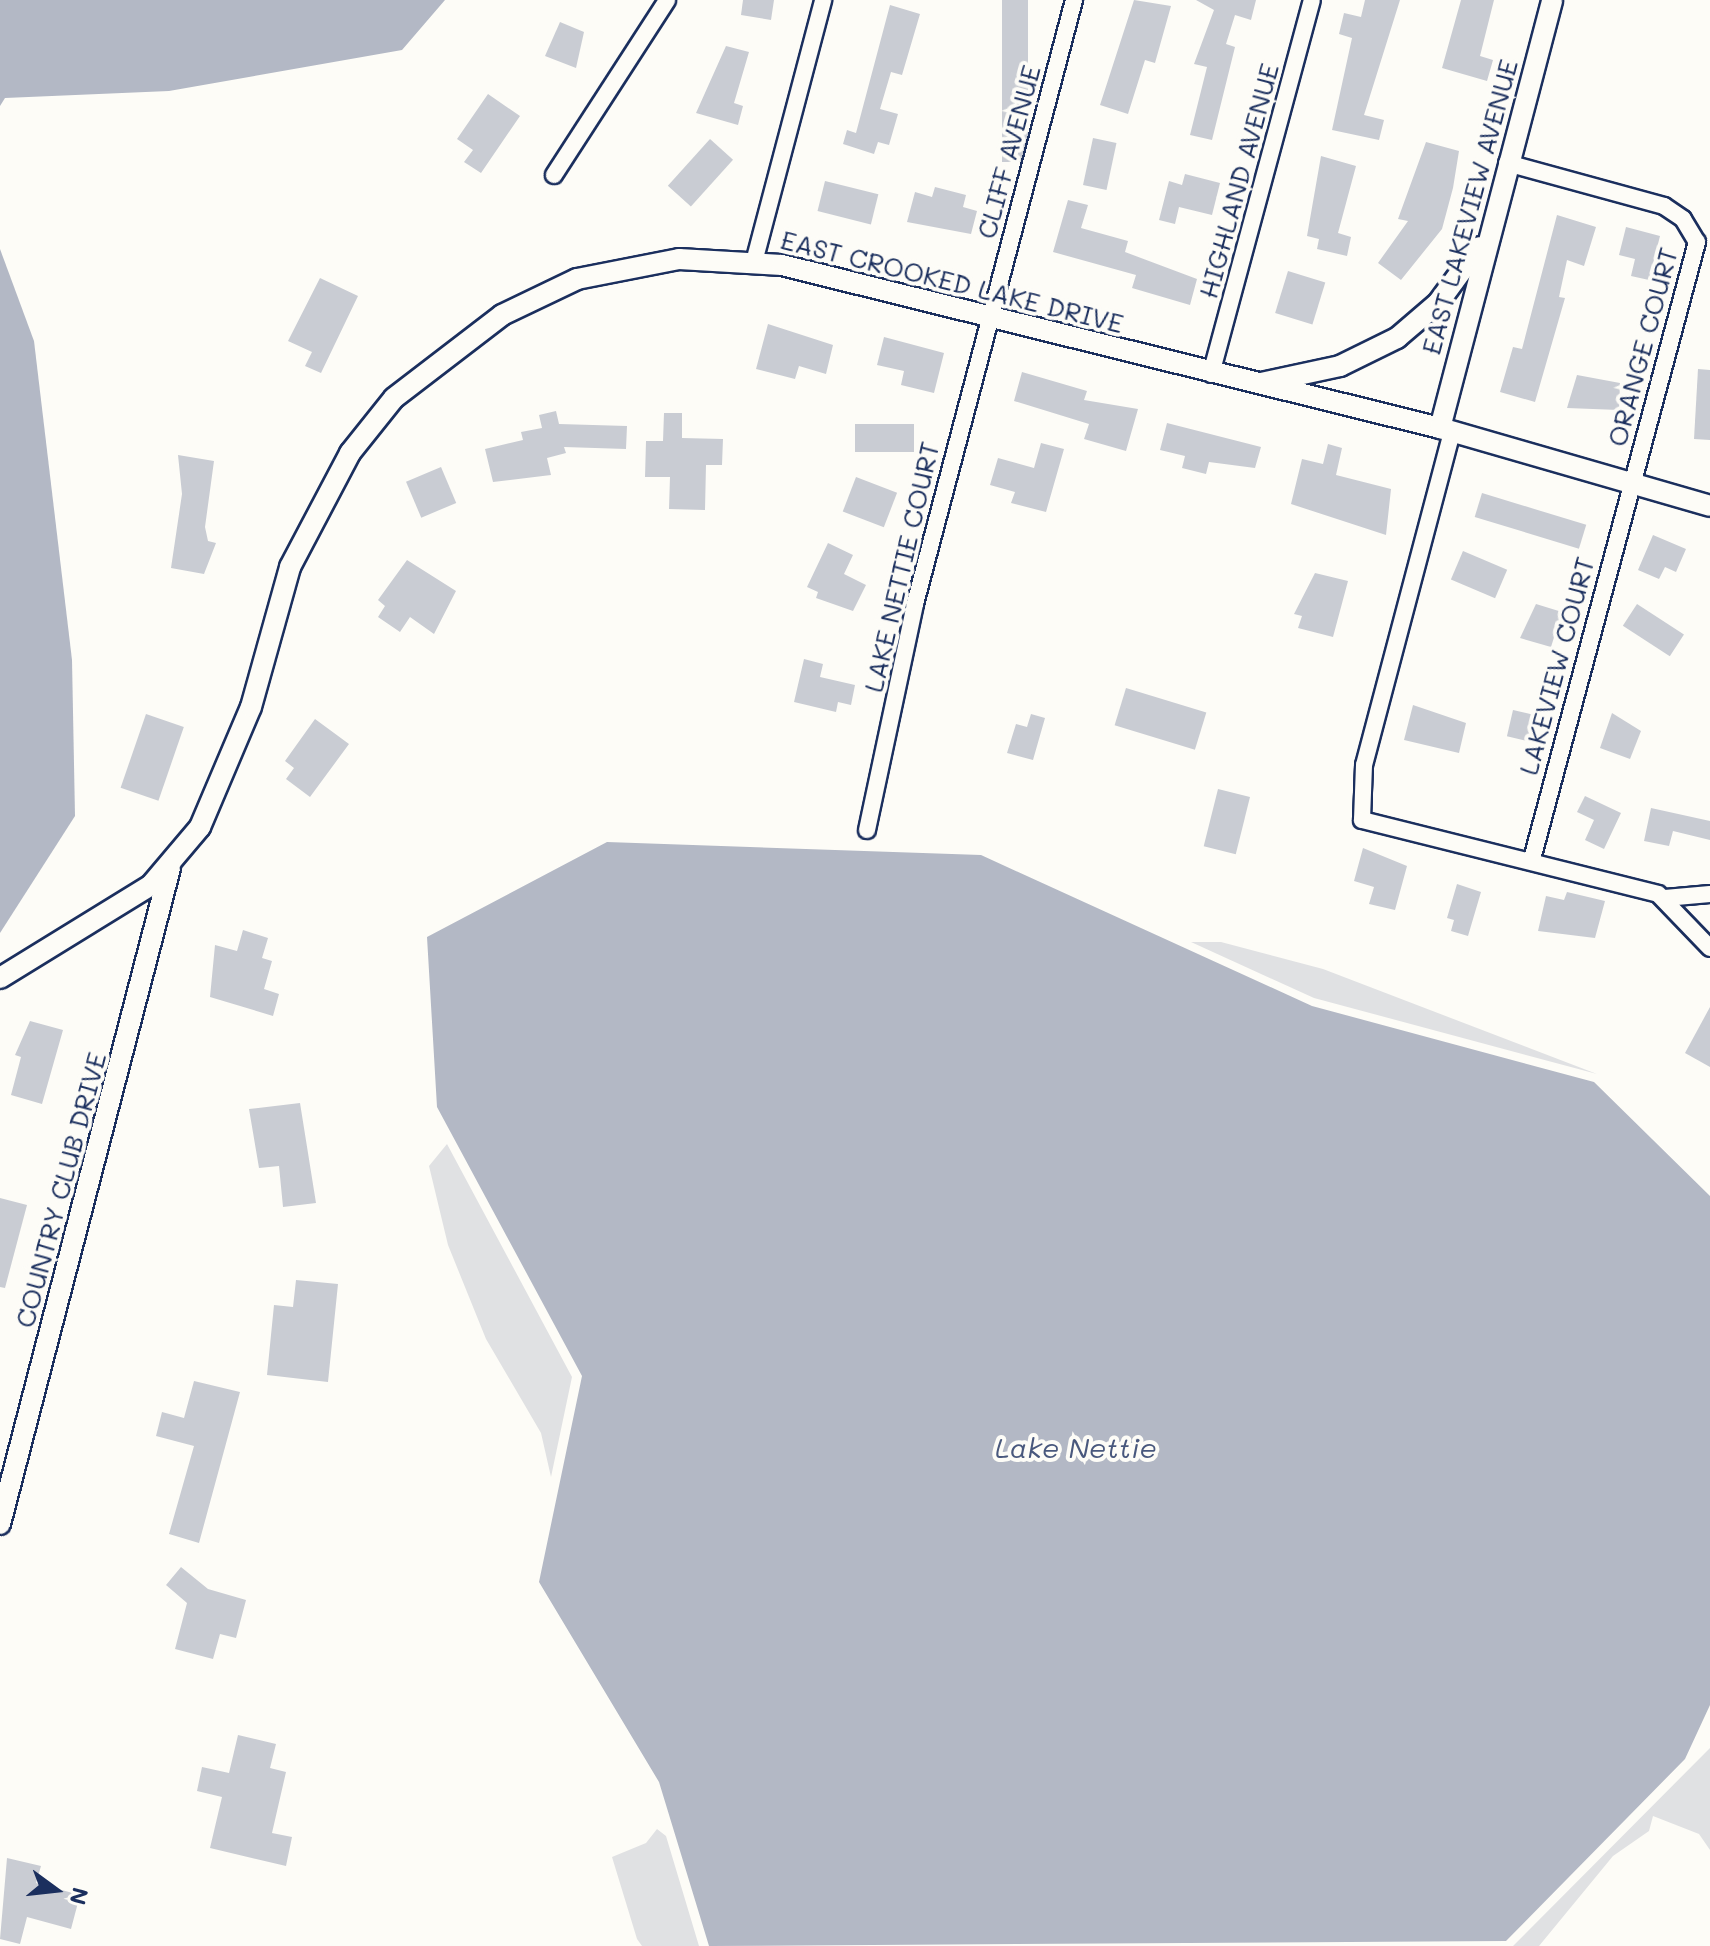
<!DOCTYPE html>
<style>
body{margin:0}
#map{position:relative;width:1710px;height:1946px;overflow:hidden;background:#fdfcf7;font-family:Mali,sans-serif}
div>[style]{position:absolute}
.green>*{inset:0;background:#e0e1e3}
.water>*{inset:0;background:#b3b8c5}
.building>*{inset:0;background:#c9ccd3;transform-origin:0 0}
.roads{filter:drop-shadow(2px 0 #1b2f5e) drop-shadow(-2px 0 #1b2f5e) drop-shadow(0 2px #1b2f5e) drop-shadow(0 -2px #1b2f5e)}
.minor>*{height:16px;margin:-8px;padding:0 8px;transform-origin:8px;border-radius:8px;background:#fdfcf7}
.tertiary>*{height:20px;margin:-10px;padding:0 10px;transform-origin:10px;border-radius:10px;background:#fdfcf7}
span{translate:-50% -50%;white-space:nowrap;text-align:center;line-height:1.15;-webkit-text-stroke:8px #fdfcf7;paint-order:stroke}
.street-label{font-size:26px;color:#1b2f5e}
.water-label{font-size:28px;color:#49587d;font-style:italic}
.north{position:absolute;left:16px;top:1850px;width:80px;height:80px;-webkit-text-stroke:6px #fdfcf7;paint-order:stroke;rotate:105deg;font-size:22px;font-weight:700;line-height:32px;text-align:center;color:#1b2f5e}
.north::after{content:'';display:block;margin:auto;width:28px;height:36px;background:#1b2f5e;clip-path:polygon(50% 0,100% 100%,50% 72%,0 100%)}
</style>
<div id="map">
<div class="green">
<div style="clip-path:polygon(1191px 942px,1221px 942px,1323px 969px,1597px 1074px,1314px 998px)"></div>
<div style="clip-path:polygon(447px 1144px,572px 1377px,551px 1477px,541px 1433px,486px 1339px,448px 1245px,429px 1166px)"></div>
<div style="clip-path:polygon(1710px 1748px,1710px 1850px,1699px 1834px,1653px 1816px,1649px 1831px,1613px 1856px,1539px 1946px,1513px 1946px)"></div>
<div style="clip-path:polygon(657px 1829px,666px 1836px,699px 1946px,642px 1946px,637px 1939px,612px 1857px,646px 1843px)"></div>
</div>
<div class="water">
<div style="clip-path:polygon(0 0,445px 0,402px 50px,169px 91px,5px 98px,0 106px)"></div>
<div style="clip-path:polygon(0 249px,34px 341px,72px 660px,75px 816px,0 933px)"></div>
<div style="clip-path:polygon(607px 842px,981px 855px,1312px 1006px,1594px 1082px,1710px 1196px,1710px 1705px,1685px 1759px,1506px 1941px,709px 1946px,659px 1782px,539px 1582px,582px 1376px,437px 1107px,427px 937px)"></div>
</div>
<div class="building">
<div style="clip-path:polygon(743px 0,774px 0,771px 20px,741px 15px)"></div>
<div style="left:1002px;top:0;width:26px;height:162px"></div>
<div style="clip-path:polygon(1134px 0,1171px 6px,1155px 63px,1145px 60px,1128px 114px,1100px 105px)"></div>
<div style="clip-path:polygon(1196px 0,1256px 0,1251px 20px,1235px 15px,1226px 44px,1235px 47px,1212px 140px,1190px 135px,1207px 67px,1194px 64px,1214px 10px)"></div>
<div style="clip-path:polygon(1365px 0,1400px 0,1364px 115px,1384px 120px,1379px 140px,1332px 130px,1352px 38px,1339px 34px,1344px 13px,1361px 17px)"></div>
<div style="clip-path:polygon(1461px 0,1494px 0,1480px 56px,1493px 60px,1487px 81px,1442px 68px)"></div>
<div style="clip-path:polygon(890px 5px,920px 14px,902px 75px,891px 72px,880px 109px,898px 114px,889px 145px,878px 142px,874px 154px,843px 144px,847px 130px,856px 133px)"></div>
<div style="clip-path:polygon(560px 22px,584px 32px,576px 68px,545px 56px)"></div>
<div style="clip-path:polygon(726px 46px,749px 52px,734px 103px,743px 106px,738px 125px,696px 113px)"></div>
<div style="clip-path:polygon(488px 94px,520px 116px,481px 173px,464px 162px,473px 150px,457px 139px)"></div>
<div style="left:1093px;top:138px;width:24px;height:48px;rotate:12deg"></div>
<div style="left:710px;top:139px;width:31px;height:63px;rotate:42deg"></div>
<div style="clip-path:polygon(1426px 142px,1459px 151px,1453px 188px,1442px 229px,1401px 280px,1378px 263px,1408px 221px,1398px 219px)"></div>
<div style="clip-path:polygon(1321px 156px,1356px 166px,1338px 233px,1351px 237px,1347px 256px,1317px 249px,1319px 239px,1307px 236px)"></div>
<div style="clip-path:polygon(1185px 174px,1220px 183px,1212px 215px,1179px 207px,1175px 224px,1159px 220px,1169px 181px,1182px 185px)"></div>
<div style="left:825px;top:181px;width:55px;height:31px;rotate:14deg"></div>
<div style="clip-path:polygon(935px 187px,966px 195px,963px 207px,977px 211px,971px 234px,907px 222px,915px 192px,932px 197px)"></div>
<div style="clip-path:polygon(1068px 200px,1088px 205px,1081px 228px,1128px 241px,1125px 252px,1197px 279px,1190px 305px,1132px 288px,1136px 275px,1053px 252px)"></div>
<div style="clip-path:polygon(1557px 215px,1596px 227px,1584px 266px,1567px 260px,1559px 297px,1565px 298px,1535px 402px,1500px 392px,1513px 347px,1522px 349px)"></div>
<div style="clip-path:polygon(1626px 227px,1660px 236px,1649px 280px,1631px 276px,1635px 259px,1619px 255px)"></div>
<div style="left:1288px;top:271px;width:39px;height:44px;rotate:17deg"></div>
<div style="clip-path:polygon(320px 278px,358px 296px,321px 373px,305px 366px,312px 352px,288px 341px)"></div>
<div style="clip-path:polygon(768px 324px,833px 345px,826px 374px,799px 366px,795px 379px,756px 369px)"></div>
<div style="clip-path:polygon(884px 337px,944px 353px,934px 393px,901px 385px,904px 371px,877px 365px)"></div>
<div style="clip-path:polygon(1698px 369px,1710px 370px,1710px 440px,1694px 439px)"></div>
<div style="clip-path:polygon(1022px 372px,1087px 391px,1084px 400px,1138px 409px,1126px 451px,1084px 439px,1089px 424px,1014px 401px)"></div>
<div style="clip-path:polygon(1577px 375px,1620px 383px,1619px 410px,1567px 408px)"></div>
<div style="clip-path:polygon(556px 411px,559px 424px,627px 426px,626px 449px,564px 447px,566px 453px,547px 458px,551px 475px,493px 482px,485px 449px,523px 440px,521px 432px,542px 428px,539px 415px)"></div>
<div style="clip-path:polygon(664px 413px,682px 413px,682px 438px,723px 439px,722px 465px,706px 465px,705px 510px,669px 509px,670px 477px,645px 477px,646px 441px,663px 441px)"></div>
<div style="clip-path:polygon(1167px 423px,1261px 447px,1255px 468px,1209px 462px,1206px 474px,1182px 468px,1185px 456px,1160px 450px)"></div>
<div style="left:855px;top:424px;width:59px;height:28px"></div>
<div style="clip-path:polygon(1041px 443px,1064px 449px,1046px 512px,1011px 503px,1015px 492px,990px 485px,998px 458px,1034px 468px)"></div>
<div style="clip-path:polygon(1328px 444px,1342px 448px,1336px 475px,1391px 489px,1386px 535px,1291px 504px,1302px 459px,1323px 464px)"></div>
<div style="clip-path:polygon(178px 455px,214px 461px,205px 527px,208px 541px,216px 543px,204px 574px,171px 568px,182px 494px)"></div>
<div style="left:441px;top:467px;width:39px;height:38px;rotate:67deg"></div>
<div style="left:856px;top:477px;width:44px;height:37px;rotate:21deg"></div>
<div style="left:1482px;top:493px;width:109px;height:25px;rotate:17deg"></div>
<div style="clip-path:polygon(1653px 535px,1686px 549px,1676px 572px,1665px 567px,1659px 579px,1638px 570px)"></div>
<div style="clip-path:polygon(828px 543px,853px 555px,844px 574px,866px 585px,853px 611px,816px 598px,818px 592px,807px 587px)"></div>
<div style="left:1463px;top:551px;width:48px;height:31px;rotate:23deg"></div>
<div style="clip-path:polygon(407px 560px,456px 591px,434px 634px,410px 617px,400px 632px,378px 617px,385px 606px,378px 600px)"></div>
<div style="clip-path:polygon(1315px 573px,1348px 581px,1333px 637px,1298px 628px,1302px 616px,1294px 614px)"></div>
<div style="clip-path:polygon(1536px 604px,1562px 612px,1551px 647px,1520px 638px)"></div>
<div style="left:1637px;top:604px;width:56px;height:26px;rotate:33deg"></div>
<div style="clip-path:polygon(804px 659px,823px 664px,820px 677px,855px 685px,851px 705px,838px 702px,836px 712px,794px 702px)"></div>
<div style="left:1126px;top:688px;width:84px;height:39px;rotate:17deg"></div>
<div style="clip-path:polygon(1413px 705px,1466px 723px,1459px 753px,1404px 740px)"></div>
<div style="left:1513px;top:710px;width:23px;height:27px;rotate:13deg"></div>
<div style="clip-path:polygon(1612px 713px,1641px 731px,1630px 759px,1600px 748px)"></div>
<div style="left:146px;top:714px;width:40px;height:78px;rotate:19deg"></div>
<div style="clip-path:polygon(1031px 714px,1045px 718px,1033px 760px,1007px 753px,1016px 724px,1027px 727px)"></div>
<div style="clip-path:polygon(315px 719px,349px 744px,310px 797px,286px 779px,294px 768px,285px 761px)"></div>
<div style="left:1218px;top:789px;width:33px;height:59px;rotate:14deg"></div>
<div style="clip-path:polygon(1585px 796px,1621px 813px,1604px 849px,1585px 840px,1594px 820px,1577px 812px)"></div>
<div style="clip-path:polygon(1651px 808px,1710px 821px,1710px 840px,1673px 831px,1669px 846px,1644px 841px)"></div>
<div style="clip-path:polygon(1363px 848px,1407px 866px,1395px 910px,1369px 904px,1374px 887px,1354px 881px)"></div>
<div style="clip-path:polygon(1457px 884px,1481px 892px,1468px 936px,1451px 931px,1454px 920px,1447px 918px)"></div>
<div style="clip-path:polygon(1567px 892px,1605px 901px,1595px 938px,1538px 931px,1546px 896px,1564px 900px)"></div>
<div style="clip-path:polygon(243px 930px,268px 938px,262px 958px,272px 961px,264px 989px,279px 994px,273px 1016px,210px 997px,215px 945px,237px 951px)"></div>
<div style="clip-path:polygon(1710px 1007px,1710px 1067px,1685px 1053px)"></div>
<div style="clip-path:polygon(30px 1021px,63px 1030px,42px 1104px,11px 1095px,21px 1057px,15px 1055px)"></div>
<div style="clip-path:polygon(300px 1103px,316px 1203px,283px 1207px,279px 1166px,259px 1168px,249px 1109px)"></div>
<div style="clip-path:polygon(0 1198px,27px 1205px,5px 1288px,0 1287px)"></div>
<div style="clip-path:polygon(296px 1280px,338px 1284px,328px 1382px,267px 1375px,274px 1305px,293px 1307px)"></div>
<div style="clip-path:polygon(194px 1381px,240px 1392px,199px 1543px,169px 1534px,194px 1446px,156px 1436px,162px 1412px,184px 1418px)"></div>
<div style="clip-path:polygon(181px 1567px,208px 1589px,246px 1600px,236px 1638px,220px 1634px,213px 1659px,175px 1649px,187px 1603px,166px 1585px)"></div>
<div style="clip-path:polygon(238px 1735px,276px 1744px,270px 1768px,286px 1772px,272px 1833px,292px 1837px,286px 1866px,210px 1848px,222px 1797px,197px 1791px,202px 1767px,229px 1773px)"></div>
<div style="clip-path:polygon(7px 1858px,41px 1866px,36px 1883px,80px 1895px,71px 1929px,27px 1917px,20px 1944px,0 1939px)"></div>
</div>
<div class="roads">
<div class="minor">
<div style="left:1507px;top:163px;width:163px;rotate:15.3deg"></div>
<div style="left:1664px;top:206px;width:23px;rotate:34deg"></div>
<div style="left:1683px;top:219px;width:27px;rotate:59deg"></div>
<div style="left:1697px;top:242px;width:639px;rotate:104.97deg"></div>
<div style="left:554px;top:175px;width:208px;rotate:-57.1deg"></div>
<div style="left:754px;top:262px;width:271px;rotate:-75.2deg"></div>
<div style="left:1211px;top:374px;width:387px;rotate:-74.9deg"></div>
<div style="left:1452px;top:432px;width:344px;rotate:104.8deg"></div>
<div style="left:1364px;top:765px;width:55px;rotate:92.1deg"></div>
<div style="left:1362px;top:820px;width:305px;rotate:14deg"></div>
<div style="left:1658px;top:894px;width:75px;rotate:46.1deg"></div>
<div style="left:867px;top:830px;width:231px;rotate:-78deg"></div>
<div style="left:915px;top:604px;width:625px;rotate:-75.25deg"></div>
<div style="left:1665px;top:898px;width:45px;rotate:-5.1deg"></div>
</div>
<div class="tertiary">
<div style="left:1261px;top:383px;width:81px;rotate:-12.1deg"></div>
<div style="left:1340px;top:366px;width:64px;rotate:-26.2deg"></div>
<div style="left:1397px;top:338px;width:54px;rotate:-40.5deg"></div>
<div style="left:1438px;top:303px;width:69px;rotate:-53.8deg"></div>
<div style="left:1440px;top:428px;width:442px;rotate:-75.3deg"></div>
<div style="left:0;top:978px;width:177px;rotate:-31.6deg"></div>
<div style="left:151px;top:885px;width:76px;rotate:-49.8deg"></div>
<div style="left:200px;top:827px;width:130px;rotate:-67deg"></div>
<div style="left:251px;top:707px;width:145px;rotate:-74.4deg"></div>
<div style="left:290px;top:567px;width:129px;rotate:-62.2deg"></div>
<div style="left:350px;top:453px;width:70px;rotate:-51.3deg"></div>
<div style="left:394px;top:398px;width:136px;rotate:-37.5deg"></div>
<div style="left:502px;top:315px;width:83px;rotate:-25.6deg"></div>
<div style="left:577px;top:279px;width:104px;rotate:-11.1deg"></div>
<div style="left:679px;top:259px;width:103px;rotate:3.3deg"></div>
<div style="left:782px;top:265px;width:678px;rotate:13.91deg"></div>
<div style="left:1440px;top:428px;width:281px;rotate:16.1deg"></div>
<div style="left:0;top:1524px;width:678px;rotate:-75.47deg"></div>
</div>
</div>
<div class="street-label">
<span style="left:1009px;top:152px;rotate:-75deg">CLIFF AVENUE</span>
<span style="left:1239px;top:181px;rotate:-75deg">HIGHLAND AVENUE</span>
<span style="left:1470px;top:207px;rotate:-75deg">EAST LAKEVIEW AVENUE</span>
<span style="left:952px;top:282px;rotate:14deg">EAST CROOKED LAKE DRIVE</span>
<span style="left:1643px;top:347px;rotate:-75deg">ORANGE COURT</span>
<span style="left:902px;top:567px;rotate:-77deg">LAKE NETTIE COURT</span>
<span style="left:1557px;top:666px;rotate:-75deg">LAKEVIEW COURT</span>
<span style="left:61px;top:1190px;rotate:-75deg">COUNTRY CLUB DRIVE</span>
</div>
<div class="water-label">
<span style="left:1076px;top:1447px">Lake Nettie</span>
</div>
<div class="north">N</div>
</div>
